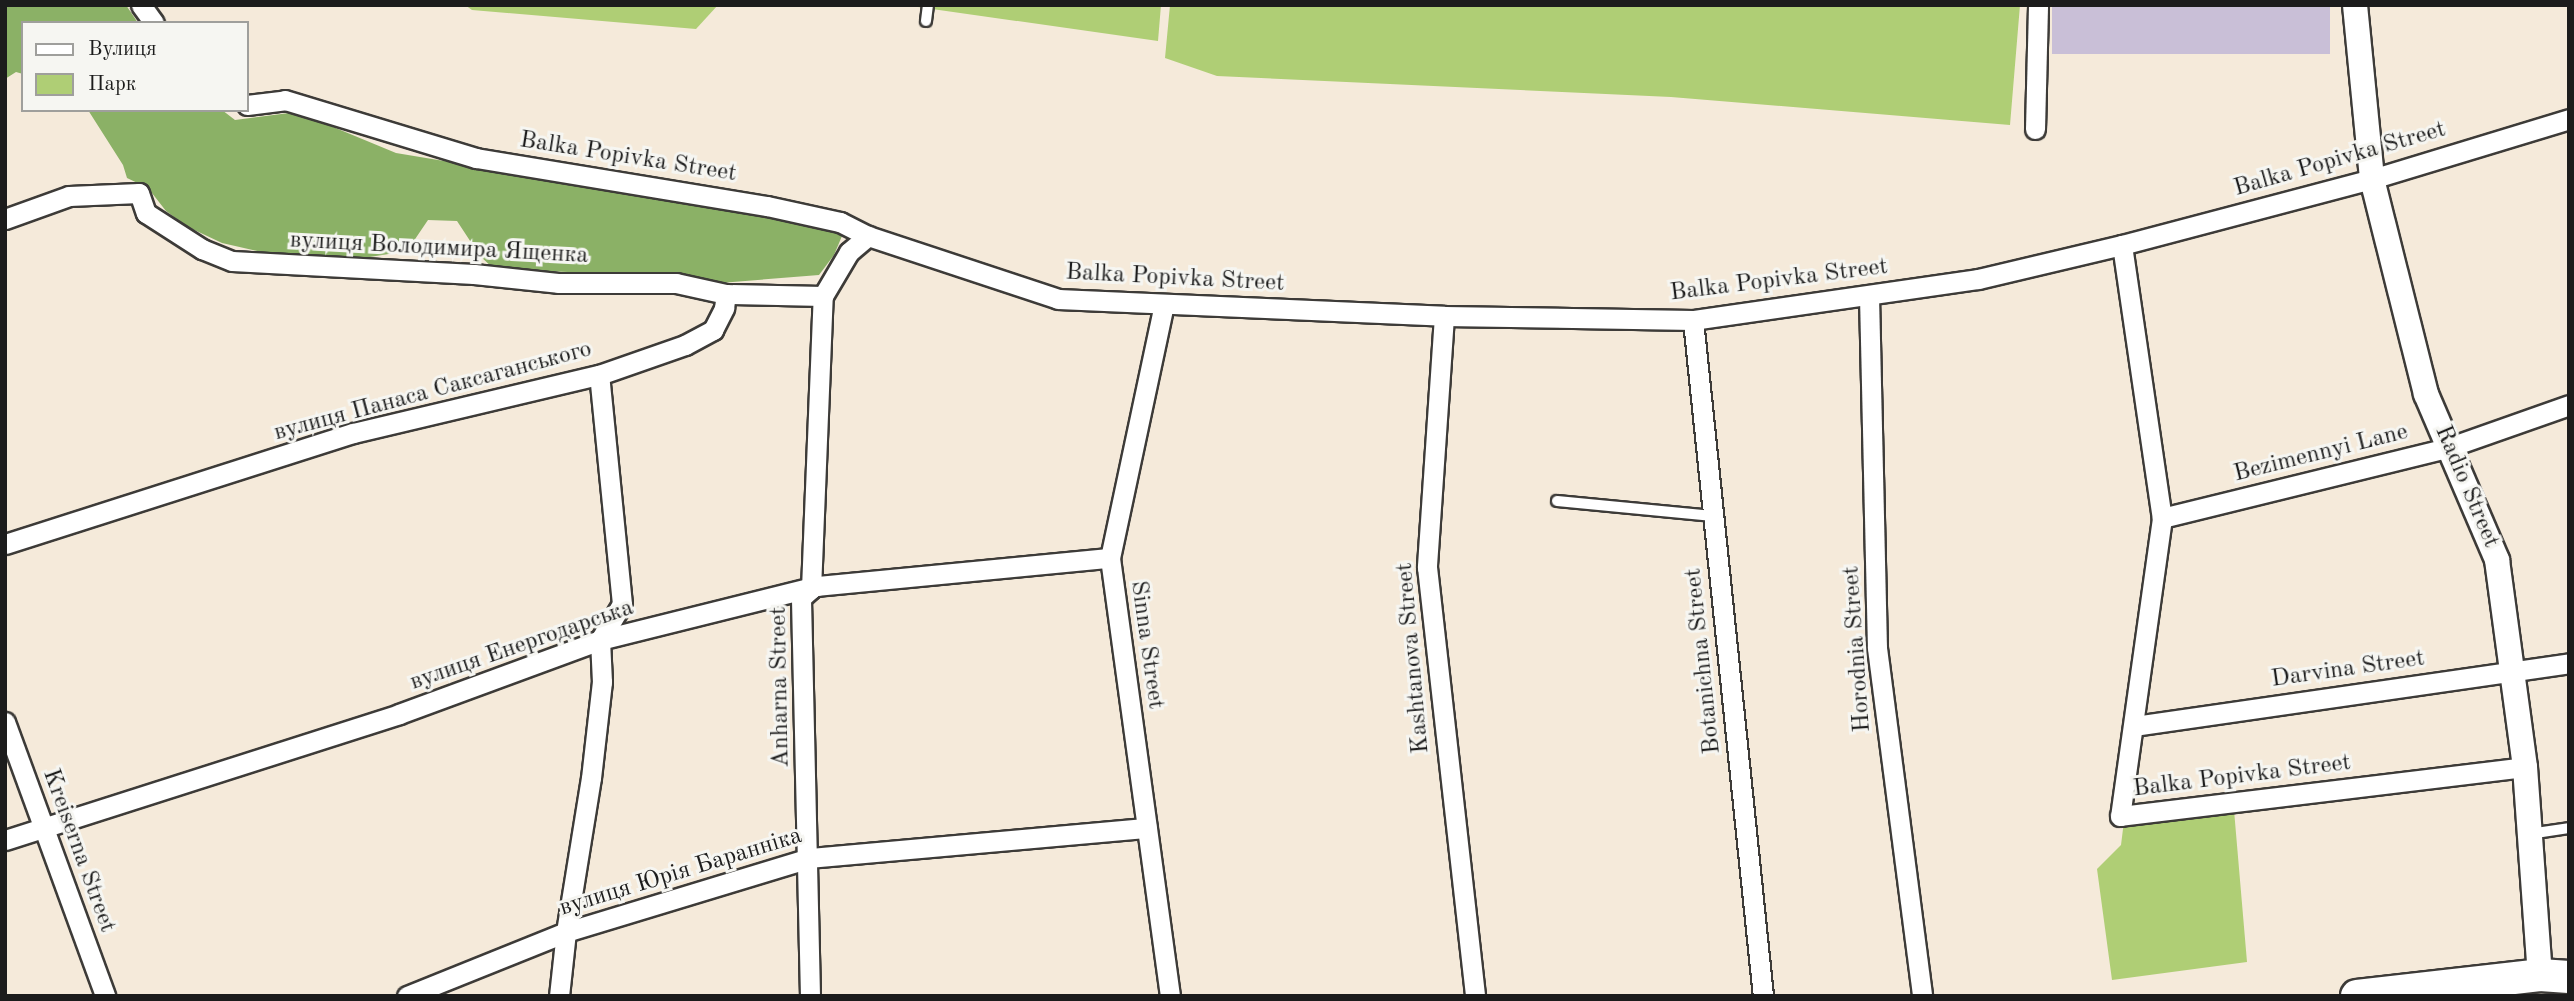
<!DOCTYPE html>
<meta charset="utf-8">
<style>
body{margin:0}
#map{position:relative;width:2574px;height:1001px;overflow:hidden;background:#f5eada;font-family:"Old Standard TT",serif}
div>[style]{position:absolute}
.industrial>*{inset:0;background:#c9bfd7;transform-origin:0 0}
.green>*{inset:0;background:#afce75}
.forest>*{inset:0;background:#8bb166}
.roads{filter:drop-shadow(2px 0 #3d3b38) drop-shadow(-2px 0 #3d3b38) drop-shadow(0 2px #3d3b38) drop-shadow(0 -2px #3d3b38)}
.service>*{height:10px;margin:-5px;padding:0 5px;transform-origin:5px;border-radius:5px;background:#fff}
.minor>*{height:19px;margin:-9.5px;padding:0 9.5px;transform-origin:9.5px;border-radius:9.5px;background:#fff}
.tertiary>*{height:24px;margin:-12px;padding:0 12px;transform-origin:12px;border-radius:12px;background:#fff}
.primary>*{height:32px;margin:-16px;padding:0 16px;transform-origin:16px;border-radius:16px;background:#fff}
span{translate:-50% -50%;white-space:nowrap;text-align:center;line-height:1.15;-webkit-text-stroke:6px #f6f6f2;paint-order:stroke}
.street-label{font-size:24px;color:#1c1c1c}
.frame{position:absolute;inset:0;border:7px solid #1c1c1c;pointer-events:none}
.legend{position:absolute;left:21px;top:21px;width:228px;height:91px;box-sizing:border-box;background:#f6f6f2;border:2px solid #9f9f9c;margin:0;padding:9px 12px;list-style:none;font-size:21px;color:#1c1c1c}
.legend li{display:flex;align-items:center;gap:14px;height:35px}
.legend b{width:35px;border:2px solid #9f9f9c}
</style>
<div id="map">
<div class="industrial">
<div style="left:2052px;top:5px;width:278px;height:49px"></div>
</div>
<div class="green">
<div style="clip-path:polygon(465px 5px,718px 5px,696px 29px,472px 10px)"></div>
<div style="clip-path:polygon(904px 5px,1161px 5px,1158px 41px)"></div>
<div style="clip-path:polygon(1170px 5px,2020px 5px,2010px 125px,1671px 97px,1217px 76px,1165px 58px)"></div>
<div style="clip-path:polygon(2234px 810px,2247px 962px,2112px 980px,2097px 869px,2121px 845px,2124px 821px)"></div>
</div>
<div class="forest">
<div style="clip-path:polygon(5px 5px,126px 5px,138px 23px,23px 23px,23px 74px,16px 72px,5px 79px)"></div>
<div style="clip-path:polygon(88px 110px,222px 110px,235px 120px,297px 112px,396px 153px,811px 222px,842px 236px,834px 255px,819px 275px,720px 283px,663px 276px,494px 269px,480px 256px,457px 221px,428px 220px,407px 251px,345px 261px,266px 253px,222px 243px,188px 227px,166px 211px,148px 188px,127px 178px,123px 165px)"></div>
</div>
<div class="roads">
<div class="service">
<div style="left:926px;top:21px;width:16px;rotate:-83deg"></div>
<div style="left:1557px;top:501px;width:157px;rotate:5.5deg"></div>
<div style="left:2529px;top:834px;width:40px;rotate:-8.5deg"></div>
</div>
<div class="minor">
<div style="left:141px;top:5px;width:22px;rotate:54deg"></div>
<div style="left:247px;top:105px;width:38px;rotate:-7deg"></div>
<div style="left:285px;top:100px;width:200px;rotate:16.9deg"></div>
<div style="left:476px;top:158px;width:295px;rotate:9.4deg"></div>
<div style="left:767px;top:206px;width:75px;rotate:12.4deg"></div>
<div style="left:840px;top:222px;width:31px;rotate:27deg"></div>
<div style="left:868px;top:236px;width:200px;rotate:18.3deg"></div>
<div style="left:1058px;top:299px;width:386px;rotate:2.5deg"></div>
<div style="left:1444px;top:316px;width:249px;rotate:0.9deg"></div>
<div style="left:1693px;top:320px;width:288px;rotate:-8.2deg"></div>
<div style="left:1978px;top:279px;width:148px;rotate:-13.3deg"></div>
<div style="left:2122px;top:245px;width:259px;rotate:-14.8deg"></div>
<div style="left:2372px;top:179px;width:206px;rotate:-16.9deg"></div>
<div style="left:2035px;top:129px;width:124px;rotate:-88.6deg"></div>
<div style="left:5px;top:219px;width:68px;rotate:-19.8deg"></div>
<div style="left:69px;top:196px;width:70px;rotate:-2.5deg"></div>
<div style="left:139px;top:193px;width:21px;rotate:71deg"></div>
<div style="left:146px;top:213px;width:67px;rotate:32.7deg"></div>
<div style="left:202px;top:249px;width:32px;rotate:22deg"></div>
<div style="left:232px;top:261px;width:242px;rotate:3.1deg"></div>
<div style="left:474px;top:274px;width:84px;rotate:6.1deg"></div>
<div style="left:558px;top:283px;width:118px"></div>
<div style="left:676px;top:283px;width:51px;rotate:12.4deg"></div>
<div style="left:726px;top:294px;width:97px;rotate:1.2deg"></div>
<div style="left:823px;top:296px;width:51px;rotate:-59.4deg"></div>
<div style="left:849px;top:252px;width:25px;rotate:-40deg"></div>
<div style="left:2122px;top:245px;width:276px;rotate:81.7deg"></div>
<div style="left:2162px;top:518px;width:301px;rotate:98deg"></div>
<div style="left:2120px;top:816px;width:408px;rotate:-6.9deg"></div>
<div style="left:1869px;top:296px;width:352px;rotate:88.7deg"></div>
<div style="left:1877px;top:648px;width:351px;rotate:82.6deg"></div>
<div style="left:1164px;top:304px;width:260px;rotate:102deg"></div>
<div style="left:1110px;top:558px;width:442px;rotate:82.2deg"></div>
<div style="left:1444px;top:316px;width:252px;rotate:93.9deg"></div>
<div style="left:1427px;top:567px;width:432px;rotate:83.6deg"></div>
<div style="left:1693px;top:320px;width:680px;rotate:84.09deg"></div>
<div style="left:2162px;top:518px;width:297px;rotate:-13.8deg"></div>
<div style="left:2450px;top:447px;width:126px;rotate:-19.4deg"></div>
<div style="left:5px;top:544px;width:365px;rotate:-17.7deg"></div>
<div style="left:353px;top:433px;width:253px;rotate:-13.3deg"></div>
<div style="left:599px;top:375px;width:91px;rotate:-19.2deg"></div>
<div style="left:685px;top:345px;width:32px;rotate:-28deg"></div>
<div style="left:713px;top:330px;width:25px;rotate:-63deg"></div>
<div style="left:724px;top:308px;width:14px;rotate:-82deg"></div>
<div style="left:5px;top:722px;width:292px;rotate:69.9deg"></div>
<div style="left:2134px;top:726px;width:440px;rotate:-8.2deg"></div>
<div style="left:5px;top:840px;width:414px;rotate:-17.7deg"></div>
<div style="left:399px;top:714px;width:214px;rotate:-20.2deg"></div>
<div style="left:600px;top:640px;width:224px;rotate:-14deg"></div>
<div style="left:817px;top:586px;width:294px;rotate:-5.5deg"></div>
<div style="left:407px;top:996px;width:171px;rotate:-21.9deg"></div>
<div style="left:566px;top:932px;width:254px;rotate:-16.9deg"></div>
<div style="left:809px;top:858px;width:339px;rotate:-5.1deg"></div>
<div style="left:559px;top:996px;width:64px;rotate:-83.8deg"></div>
<div style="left:566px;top:932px;width:156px;rotate:-80.8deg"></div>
<div style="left:591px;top:778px;width:97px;rotate:-83.5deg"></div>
<div style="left:602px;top:682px;width:42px;rotate:-92.7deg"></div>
<div style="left:600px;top:640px;width:42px;rotate:-58.6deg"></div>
<div style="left:622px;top:604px;width:230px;rotate:-95.7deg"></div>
<div style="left:810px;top:996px;width:398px;rotate:-91.3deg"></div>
<div style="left:801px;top:598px;width:13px;rotate:-42deg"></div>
<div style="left:811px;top:589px;width:293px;rotate:-87.7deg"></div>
</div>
<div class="tertiary">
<div style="left:2355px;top:5px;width:175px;rotate:84.4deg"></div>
<div style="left:2372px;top:179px;width:222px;rotate:75.9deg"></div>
<div style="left:2426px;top:394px;width:181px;rotate:66.8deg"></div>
<div style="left:2497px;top:560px;width:209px;rotate:82.3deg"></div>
<div style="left:2525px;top:767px;width:209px;rotate:85.9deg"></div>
</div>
<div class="primary">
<div style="left:2357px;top:996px;width:184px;rotate:-6.5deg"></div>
<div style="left:2540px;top:975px;width:29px;rotate:4deg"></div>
</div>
</div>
<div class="street-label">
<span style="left:628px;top:158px;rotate:9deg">Balka Popivka Street</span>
<span style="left:2340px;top:160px;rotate:-16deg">Balka Popivka Street</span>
<span style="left:439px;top:249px;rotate:3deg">вулиця Володимира Ященка</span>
<span style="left:1175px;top:279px;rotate:3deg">Balka Popivka Street</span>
<span style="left:1779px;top:281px;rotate:-7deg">Balka Popivka Street</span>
<span style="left:433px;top:392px;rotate:-15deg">вулиця Панаса Саксаганського</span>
<span style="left:2321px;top:454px;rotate:-14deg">Bezimennyi Lane</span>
<span style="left:2466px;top:487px;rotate:67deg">Radio Street</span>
<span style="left:1146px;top:645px;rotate:82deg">Sinna Street</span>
<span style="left:522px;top:646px;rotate:-19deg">вулиця Енергодарська</span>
<span style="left:1858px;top:649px;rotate:-94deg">Horodnia Street</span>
<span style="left:1414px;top:658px;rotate:-95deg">Kashtanova Street</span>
<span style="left:1704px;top:661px;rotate:-96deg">Botanichna Street</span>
<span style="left:2348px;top:670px;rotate:-8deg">Darvina Street</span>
<span style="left:781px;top:687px;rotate:-91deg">Anharna Street</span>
<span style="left:2242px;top:777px;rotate:-7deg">Balka Popivka Street</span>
<span style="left:78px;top:851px;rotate:70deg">Kreiserna Street</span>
<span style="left:681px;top:873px;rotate:-17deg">вулиця Юрія Баранніка</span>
</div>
<div class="frame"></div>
<ul class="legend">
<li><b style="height:9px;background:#fff"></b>Вулиця</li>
<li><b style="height:19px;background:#afce75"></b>Парк</li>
</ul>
</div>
